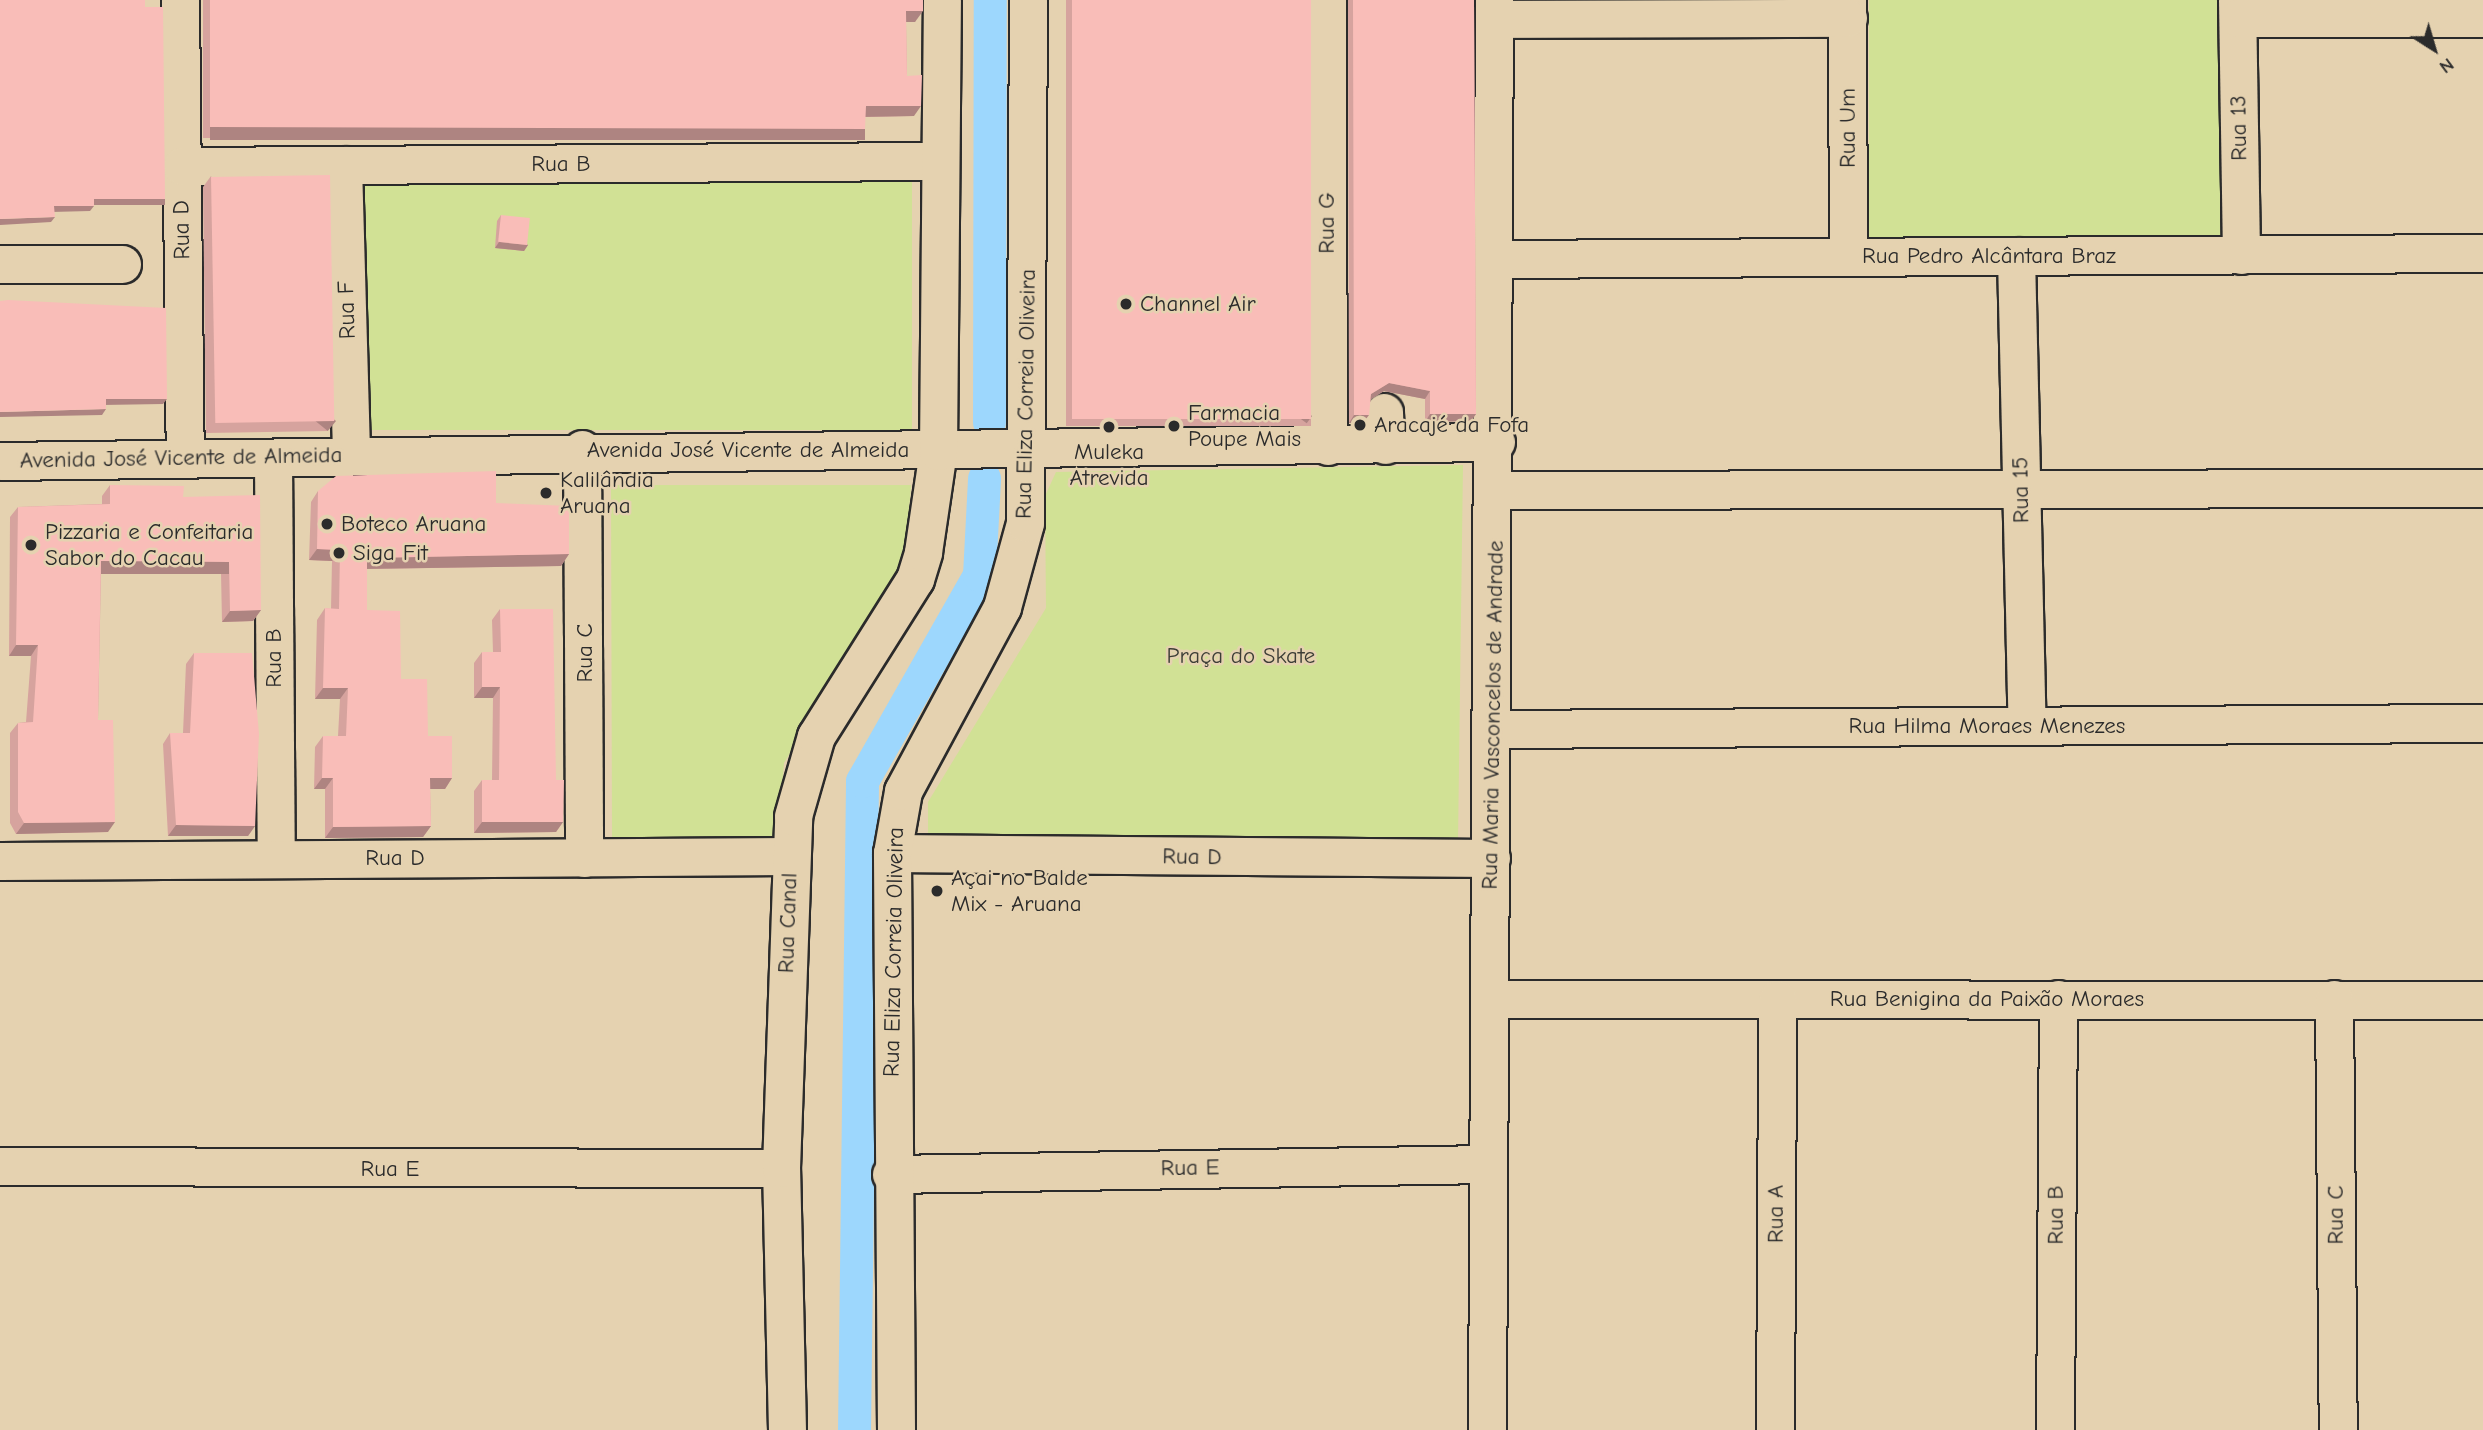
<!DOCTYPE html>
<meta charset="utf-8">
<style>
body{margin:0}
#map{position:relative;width:2483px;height:1430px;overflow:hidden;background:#e5d2b0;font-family:"Comic Neue",sans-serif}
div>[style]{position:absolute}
.green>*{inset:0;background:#d1e195;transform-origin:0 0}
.canal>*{height:33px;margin:-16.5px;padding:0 16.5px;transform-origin:16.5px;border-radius:16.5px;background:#9dd7fd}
.roads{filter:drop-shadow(2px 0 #2b2b2b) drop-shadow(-2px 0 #2b2b2b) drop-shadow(0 2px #2b2b2b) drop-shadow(0 -2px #2b2b2b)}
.minor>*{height:37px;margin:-18.5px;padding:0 18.5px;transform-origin:18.5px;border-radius:18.5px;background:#e5d2b0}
.wall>*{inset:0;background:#d6a39e;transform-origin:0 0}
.shaded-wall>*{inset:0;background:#ae8481;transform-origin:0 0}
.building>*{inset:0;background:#f9bdb8;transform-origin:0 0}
.dots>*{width:19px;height:19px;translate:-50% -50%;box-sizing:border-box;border:4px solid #e5d2b0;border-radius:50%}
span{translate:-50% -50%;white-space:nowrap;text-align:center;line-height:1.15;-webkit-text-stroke:5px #e5d2b0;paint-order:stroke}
.street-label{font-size:23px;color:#2b2b2b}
.poi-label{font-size:23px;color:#2b2b2b}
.left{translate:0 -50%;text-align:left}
.park-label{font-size:23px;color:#3c3d36}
.north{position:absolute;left:2399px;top:14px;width:70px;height:70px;-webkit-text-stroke:5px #e5d2b0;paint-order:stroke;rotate:143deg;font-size:19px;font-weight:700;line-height:28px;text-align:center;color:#2b2b2b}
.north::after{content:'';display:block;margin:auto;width:24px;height:32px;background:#2b2b2b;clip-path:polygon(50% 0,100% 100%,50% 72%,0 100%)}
</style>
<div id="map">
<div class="green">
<div style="left:1869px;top:0;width:355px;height:243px"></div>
<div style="left:912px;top:172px;width:258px;height:555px;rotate:90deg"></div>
<div style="clip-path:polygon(1463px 465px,1458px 842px,928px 839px,928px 802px,1046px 608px,1045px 496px,1056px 472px)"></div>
<div style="clip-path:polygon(611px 485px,911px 485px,905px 566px,784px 763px,778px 839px,612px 839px)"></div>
</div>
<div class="canal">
<div style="left:989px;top:422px;width:422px;rotate:-89.9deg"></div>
<div style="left:854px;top:1430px;width:649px;rotate:-89.29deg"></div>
<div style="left:862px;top:781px;width:237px;rotate:-60.4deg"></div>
<div style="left:979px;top:575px;width:97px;rotate:-87deg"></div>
</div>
<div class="roads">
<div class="minor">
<div style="left:180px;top:0;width:459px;rotate:89.4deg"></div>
<div style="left:1327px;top:0;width:446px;rotate:89.9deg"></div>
<div style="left:1847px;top:0;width:256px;rotate:89.8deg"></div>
<div style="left:2237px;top:0;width:255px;rotate:89.1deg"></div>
<div style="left:2238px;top:18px;width:245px"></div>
<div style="left:1494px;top:19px;width:354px;rotate:-0.2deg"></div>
<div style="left:343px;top:165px;width:290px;rotate:88.4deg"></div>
<div style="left:182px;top:166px;width:758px;rotate:-0.38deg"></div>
<div style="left:2016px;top:256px;width:469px;rotate:88.7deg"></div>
<div style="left:1496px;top:259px;width:987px;rotate:-0.35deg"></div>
<div style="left:0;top:264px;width:122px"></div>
<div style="left:1384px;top:412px;width:33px;rotate:88deg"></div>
<div style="left:582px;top:449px;width:409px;rotate:89.7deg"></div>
<div style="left:273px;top:458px;width:400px;rotate:89.6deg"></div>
<div style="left:0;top:461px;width:1496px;rotate:-0.73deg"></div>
<div style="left:1496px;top:490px;width:987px;rotate:-0.12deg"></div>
<div style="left:1490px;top:729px;width:993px;rotate:-0.35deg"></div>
<div style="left:892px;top:853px;width:599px;rotate:0.48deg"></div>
<div style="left:0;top:861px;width:791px;rotate:-0.36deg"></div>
<div style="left:1491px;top:999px;width:992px;rotate:0.06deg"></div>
<div style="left:2334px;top:999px;width:431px;rotate:89.5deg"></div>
<div style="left:0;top:1166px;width:781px;rotate:0.15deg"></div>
<div style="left:891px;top:1174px;width:597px;rotate:-0.96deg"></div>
<div style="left:787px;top:1430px;width:262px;rotate:-91.3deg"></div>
<div style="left:781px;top:1168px;width:352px;rotate:-88deg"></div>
<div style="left:793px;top:816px;width:83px;rotate:-74deg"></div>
<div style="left:816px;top:736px;width:186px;rotate:-57.8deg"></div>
<div style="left:915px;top:579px;width:28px;rotate:-73deg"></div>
<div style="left:923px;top:552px;width:102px;rotate:-81.6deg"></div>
<div style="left:938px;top:451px;width:451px;rotate:-89.5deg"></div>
<div style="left:896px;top:1430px;width:577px;rotate:-90.4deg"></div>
<div style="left:892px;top:853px;width:63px;rotate:-79.9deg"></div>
<div style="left:903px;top:791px;width:209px;rotate:-61.7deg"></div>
<div style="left:1002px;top:607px;width:87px;rotate:-74.7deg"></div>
<div style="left:1025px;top:523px;width:523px;rotate:-89.67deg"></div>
<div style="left:1487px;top:1430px;width:1430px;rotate:-89.72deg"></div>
<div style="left:1775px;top:1430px;width:431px;rotate:-89.7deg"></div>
<div style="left:2055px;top:1430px;width:431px;rotate:-89.6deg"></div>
</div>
</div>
<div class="wall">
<div style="clip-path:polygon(203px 0,923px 0,915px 22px,906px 22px,907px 76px,914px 116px,865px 117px,865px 129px,858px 140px,203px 138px)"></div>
<div style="left:1066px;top:0;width:245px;height:426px"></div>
<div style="clip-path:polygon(1348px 0,1474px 0,1476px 414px,1471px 421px,1425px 422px,1425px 399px,1384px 391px,1371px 399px,1363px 423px,1349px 423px)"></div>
<div style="clip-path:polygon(211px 176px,328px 431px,206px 433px,203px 187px)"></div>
<div style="clip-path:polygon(501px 215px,528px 245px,524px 251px,495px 248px,497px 221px)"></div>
<div style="clip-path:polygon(110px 485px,183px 497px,261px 610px,253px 621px,222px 622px,221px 573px,101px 572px,98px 720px,108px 832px,16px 834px,10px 823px,10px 733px,18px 723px,26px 722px,31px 656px,9px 656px,10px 517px,18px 507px,102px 504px,102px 496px)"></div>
<div style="clip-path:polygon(318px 491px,496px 503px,569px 554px,561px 566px,367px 569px,367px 610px,428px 736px,452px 778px,445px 789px,430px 789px,431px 826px,423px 837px,325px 838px,325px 789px,314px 789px,315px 747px,323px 736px,338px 736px,340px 699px,315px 699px,317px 620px,325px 608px,331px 609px,332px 561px,309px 560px,311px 502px)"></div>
<div style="clip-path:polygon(500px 609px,556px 780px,563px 822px,556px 832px,474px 833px,474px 791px,482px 780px,492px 780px,493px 698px,474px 698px,474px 663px,482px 652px,493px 652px,492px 620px)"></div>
<div style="clip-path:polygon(194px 653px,255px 826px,248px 836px,168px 836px,163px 744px,170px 733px,183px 733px,186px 664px)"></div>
</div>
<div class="shaded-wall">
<div style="clip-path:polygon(906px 11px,923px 11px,915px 22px,899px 22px)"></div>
<div style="clip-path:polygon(866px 106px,921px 106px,914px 116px,858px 117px)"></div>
<div style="left:210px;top:127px;width:655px;height:13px"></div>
<div style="left:94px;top:199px;width:71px;height:6px"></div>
<div style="clip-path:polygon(54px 206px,94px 206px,90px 211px,51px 212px)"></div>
<div style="clip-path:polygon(55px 217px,51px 222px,0 225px,0 219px)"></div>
<div style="clip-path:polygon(499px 242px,528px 245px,524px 251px,495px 248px)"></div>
<div style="clip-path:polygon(1389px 383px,1430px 391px,1425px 399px,1384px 391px,1366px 402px,1371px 394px)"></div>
<div style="clip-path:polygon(106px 399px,167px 399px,163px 404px,102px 405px)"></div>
<div style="clip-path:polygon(106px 409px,102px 415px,0 417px,0 412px)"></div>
<div style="clip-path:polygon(1430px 414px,1476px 414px,1471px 421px,1425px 422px)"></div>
<div style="clip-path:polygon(1354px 415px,1369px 415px,1363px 423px,1349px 423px)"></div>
<div style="left:1312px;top:416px;width:9px;height:240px;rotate:126deg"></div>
<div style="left:336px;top:421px;width:13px;height:123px;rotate:129deg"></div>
<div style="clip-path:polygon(317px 549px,340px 550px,332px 561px,309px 560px)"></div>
<div style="clip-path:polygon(569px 554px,561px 566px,360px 569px,367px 558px)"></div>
<div style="left:101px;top:561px;width:128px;height:13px"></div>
<div style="clip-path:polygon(261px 610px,253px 621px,222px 622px,230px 611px)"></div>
<div style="clip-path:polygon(16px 645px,38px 645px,31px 656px,9px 656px)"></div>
<div style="clip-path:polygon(482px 687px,500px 687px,493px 698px,474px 698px)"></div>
<div style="clip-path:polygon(323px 688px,348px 688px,340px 699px,315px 699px)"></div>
<div style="clip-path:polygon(322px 778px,333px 778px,325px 789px,314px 789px)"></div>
<div style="clip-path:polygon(430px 778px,452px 778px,445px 789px,422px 789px)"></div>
<div style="clip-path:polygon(115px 822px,108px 832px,16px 834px,24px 823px)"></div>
<div style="clip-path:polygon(482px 822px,563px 822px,556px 832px,474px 833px)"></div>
<div style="clip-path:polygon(176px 825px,255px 826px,248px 836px,168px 836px)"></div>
<div style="clip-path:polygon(431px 826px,423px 837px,325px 838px,333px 827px)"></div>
</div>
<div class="building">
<div style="clip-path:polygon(0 0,145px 0,145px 7px,163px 7px,165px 199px,94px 199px,94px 206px,54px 206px,55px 217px,0 219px)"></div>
<div style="clip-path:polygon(210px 0,923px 0,923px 11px,906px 11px,907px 76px,922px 75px,921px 106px,866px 106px,865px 129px,210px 127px)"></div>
<div style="left:1072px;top:0;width:239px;height:419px"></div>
<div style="clip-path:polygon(1353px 0,1474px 0,1476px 414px,1430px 414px,1430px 391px,1389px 383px,1371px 394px,1369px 415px,1354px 415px)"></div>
<div style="left:330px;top:175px;width:246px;height:119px;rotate:89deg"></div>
<div style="left:501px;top:215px;width:29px;height:27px;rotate:6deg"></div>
<div style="clip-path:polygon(8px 300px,166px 308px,167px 399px,106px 399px,106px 409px,0 412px,0 301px)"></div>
<div style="clip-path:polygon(496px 471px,496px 503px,569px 506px,569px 554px,367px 558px,367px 610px,400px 611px,401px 679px,427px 679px,428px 736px,452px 736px,452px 778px,430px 778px,431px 826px,333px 827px,333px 778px,322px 778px,323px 736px,346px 736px,348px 688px,323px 688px,325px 608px,339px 609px,340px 550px,317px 549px,318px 491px,336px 476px)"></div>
<div style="clip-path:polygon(110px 485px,184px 486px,183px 497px,260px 495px,261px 610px,230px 611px,229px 562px,101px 561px,98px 720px,113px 720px,115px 822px,24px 823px,18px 812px,18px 723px,33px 722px,38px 645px,16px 645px,18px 507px,110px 504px)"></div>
<div style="clip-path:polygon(500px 609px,553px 609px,556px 780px,564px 780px,563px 822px,482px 822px,482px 780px,499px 780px,500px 687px,482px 687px,482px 652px,501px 652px)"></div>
<div style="clip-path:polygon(194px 653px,252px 653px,259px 734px,255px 826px,176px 825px,170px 733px,190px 733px)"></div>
</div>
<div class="dots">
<div style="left:1126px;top:304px;background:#2b2b2b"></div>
<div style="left:1360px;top:425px;background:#2b2b2b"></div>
<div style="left:1174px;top:426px;background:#2b2b2b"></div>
<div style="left:1109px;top:427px;background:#2b2b2b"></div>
<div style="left:546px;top:493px;background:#2b2b2b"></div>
<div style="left:327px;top:524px;background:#2b2b2b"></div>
<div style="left:31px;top:545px;background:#2b2b2b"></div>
<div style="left:339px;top:553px;background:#2b2b2b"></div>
<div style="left:937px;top:891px;background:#2b2b2b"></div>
</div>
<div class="street-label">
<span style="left:1848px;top:128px;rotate:-90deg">Rua Um</span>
<span style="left:2239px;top:128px;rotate:-91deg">Rua 13</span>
<span style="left:561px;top:164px">Rua B</span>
<span style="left:1327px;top:223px;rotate:-90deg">Rua G</span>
<span style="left:182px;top:230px;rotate:-91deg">Rua D</span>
<span style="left:1989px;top:256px">Rua Pedro Alcântara Braz</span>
<span style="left:347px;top:310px;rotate:-92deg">Rua F</span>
<span style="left:1026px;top:394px;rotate:-89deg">Rua Eliza Correia Oliveira</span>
<span style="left:748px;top:450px">Avenida José Vicente de Almeida</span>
<span style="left:181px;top:458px;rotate:-1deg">Avenida José Vicente de Almeida</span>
<span style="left:2021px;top:490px;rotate:-91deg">Rua 15</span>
<span style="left:585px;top:653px;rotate:-90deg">Rua C</span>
<span style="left:274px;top:658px;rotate:-90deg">Rua B</span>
<span style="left:1493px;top:715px;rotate:-89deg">Rua Maria Vasconcelos de Andrade</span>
<span style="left:1987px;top:726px">Rua Hilma Moraes Menezes</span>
<span style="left:1192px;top:857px;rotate:1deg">Rua D</span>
<span style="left:395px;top:858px">Rua D</span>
<span style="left:788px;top:923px;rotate:-88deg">Rua Canal</span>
<span style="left:894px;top:952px;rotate:-89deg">Rua Eliza Correia Oliveira</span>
<span style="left:1987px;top:999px">Rua Benigina da Paixão Moraes</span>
<span style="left:1190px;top:1168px;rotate:-1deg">Rua E</span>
<span style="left:390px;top:1169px">Rua E</span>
<span style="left:1776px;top:1214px;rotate:-90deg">Rua A</span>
<span style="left:2056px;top:1215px;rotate:-90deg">Rua B</span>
<span style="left:2336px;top:1215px;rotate:-90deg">Rua C</span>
</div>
<div class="poi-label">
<span class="left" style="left:1140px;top:304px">Channel Air</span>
<span class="left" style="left:1188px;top:426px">Farmacia<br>Poupe Mais</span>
<span class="left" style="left:1374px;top:425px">Aracajé da Fofa</span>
<span style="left:1109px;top:465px">Muleka<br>Atrevida</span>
<span class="left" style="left:560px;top:493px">Kalilândia<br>Aruana</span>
<span class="left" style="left:341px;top:524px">Boteco Aruana</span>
<span class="left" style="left:45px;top:545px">Pizzaria e Confeitaria<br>Sabor do Cacau</span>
<span class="left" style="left:353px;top:553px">Siga Fit</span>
<span class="left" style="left:951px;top:891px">Açai no Balde<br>Mix - Aruana</span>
</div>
<div class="park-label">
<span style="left:1241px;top:656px">Praça do Skate</span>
</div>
<div class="north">N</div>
</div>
